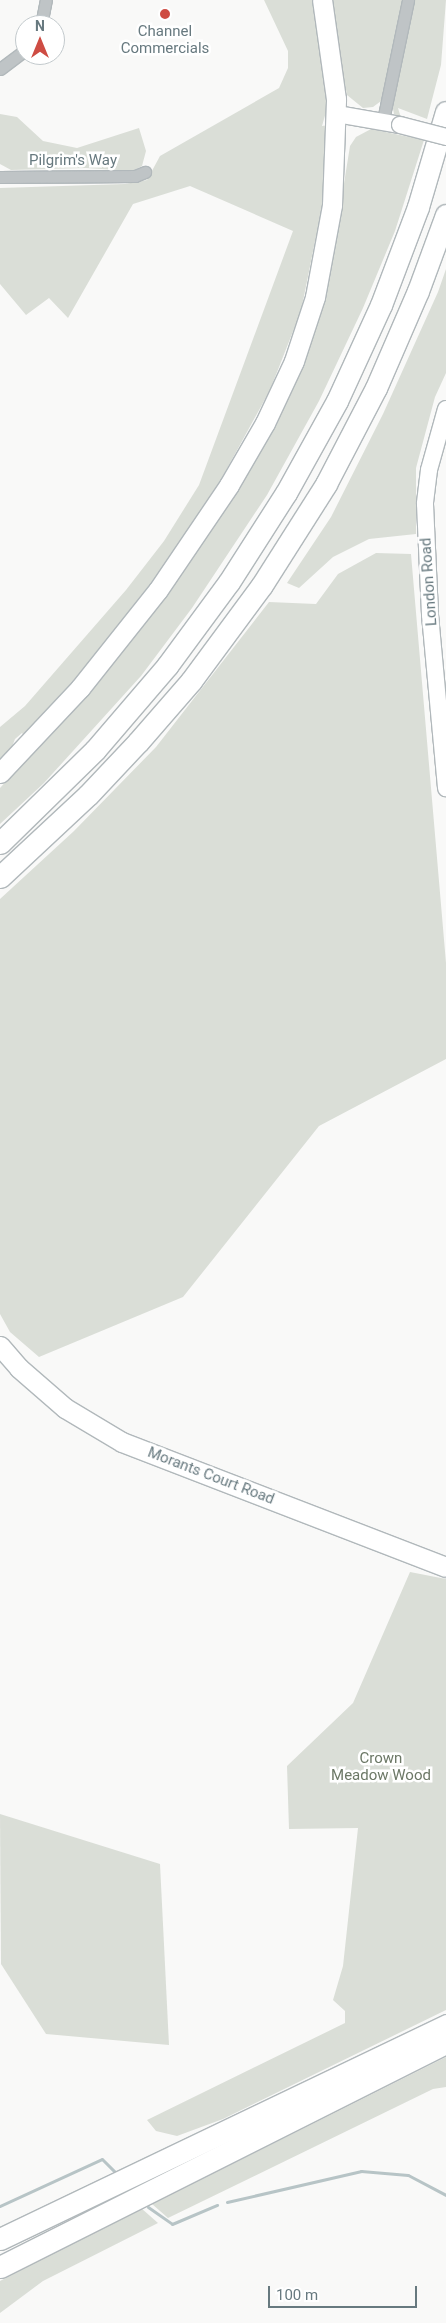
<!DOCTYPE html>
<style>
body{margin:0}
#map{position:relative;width:446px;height:2323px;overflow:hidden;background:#f9f9f8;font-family:Roboto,sans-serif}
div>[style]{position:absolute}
.green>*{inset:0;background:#daded7}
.stream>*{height:3px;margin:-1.5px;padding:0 1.5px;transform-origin:1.5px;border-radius:1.5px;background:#b7c4c6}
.roads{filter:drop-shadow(1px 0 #b1b8bb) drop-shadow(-1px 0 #b1b8bb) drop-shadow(0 1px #b1b8bb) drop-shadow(0 -1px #b1b8bb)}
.street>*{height:11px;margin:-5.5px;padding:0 5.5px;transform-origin:5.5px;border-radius:5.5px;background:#bfc4c6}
.secondary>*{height:16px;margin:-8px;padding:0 8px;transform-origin:8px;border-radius:8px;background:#fff}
.primary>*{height:19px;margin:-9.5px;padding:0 9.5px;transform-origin:9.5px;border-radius:9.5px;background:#fff}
.highway>*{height:21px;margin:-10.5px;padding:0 10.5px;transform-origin:10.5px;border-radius:10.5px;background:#fff}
.bridges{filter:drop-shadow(1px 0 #b1b8bb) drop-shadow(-1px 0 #b1b8bb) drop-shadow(0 1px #b1b8bb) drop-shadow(0 -1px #b1b8bb)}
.secondary-bridge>*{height:16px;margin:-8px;padding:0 8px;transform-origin:8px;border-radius:8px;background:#fff}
.dots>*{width:14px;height:14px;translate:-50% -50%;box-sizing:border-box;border:2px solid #fff;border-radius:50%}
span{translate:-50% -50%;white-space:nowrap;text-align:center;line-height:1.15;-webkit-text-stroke:5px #fff;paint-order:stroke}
.poi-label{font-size:15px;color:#67797f}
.street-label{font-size:15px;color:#67797f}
.park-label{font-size:15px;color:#6c7866}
.north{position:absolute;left:15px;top:15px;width:50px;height:50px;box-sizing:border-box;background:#fff;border:1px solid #c2c9cc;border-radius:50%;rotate:0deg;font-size:14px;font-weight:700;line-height:20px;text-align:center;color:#67797f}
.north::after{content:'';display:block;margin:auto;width:18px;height:22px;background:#ce4c43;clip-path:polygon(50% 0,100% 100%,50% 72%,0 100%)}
.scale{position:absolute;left:268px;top:2286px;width:149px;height:22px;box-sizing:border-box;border:2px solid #67797f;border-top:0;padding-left:6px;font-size:15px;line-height:18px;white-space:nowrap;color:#67797f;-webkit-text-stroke:4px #fff;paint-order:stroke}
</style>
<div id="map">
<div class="green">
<div style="clip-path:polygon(264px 0,315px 0,328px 105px,322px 126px,329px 125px,325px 192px,301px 311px,270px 390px,212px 496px,124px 623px,25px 737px,22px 733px,15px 739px,10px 752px,0 762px,0 727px,25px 706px,126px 590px,164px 541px,199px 485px,293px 231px,190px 186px,133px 204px,68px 318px,49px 298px,26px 315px,0 284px,0 188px,125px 184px,147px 180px,160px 156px,279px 88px,288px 68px,288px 51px)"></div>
<div style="clip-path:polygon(329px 0,404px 0,389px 63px,390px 69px,381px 101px,373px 107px,363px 108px,347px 95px)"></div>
<div style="clip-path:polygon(414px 0,446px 0,441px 65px,427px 119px,398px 108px,401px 118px,394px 114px,392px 103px)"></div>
<div style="clip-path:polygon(0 114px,17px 117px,43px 141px,77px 148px,139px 128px,146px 151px,142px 166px,133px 171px,86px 168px,11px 170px,0 164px)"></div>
<div style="clip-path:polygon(371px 129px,424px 140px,395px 231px,363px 308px,319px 401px,267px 495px,192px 608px,141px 676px,44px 783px,0 824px,0 788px,117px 659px,214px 526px,264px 443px,287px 401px,327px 289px,350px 146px,356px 137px)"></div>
<div style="clip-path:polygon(446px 269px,446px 373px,435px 397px,416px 468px,416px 534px,369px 539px,333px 557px,299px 588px,287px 583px,331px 517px,383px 414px,438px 292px)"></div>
<div style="clip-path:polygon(376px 553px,411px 554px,446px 963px,446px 1059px,319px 1126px,183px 1297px,39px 1357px,10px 1332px,0 1314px,0 899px,74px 831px,156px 747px,269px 602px,316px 604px,338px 574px)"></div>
<div style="clip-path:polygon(410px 1572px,446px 1579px,446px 2010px,223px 2119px,177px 2136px,156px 2131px,147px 2120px,345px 2023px,345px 2011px,333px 2000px,343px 1966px,358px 1828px,289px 1829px,287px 1766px,353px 1703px)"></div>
<div style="clip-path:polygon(0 1814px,160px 1864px,169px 2045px,46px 2034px,1px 1964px)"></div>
<div style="clip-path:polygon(446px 2057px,446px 2087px,433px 2089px,168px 2218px,152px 2204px)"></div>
<div style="clip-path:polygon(141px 2208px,158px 2223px,43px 2281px,0 2313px,0 2281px)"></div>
</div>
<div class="stream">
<div style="left:227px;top:2202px;width:138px;rotate:-13deg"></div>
<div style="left:361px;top:2171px;width:47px;rotate:4.9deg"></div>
<div style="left:408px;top:2175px;width:43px;rotate:27.8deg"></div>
<div style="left:0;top:2206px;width:112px;rotate:-24.7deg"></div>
<div style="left:102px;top:2159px;width:21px;rotate:45deg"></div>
<div style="left:148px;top:2207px;width:29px;rotate:35deg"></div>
<div style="left:172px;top:2224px;width:49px;rotate:-22.9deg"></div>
</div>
<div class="roads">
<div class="street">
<div style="left:41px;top:25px;width:25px;rotate:-79deg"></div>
<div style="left:0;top:69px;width:31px;rotate:-37deg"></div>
<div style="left:383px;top:120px;width:123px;rotate:-78.2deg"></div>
<div style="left:0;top:177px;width:135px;rotate:-0.4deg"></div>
<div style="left:135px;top:176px;width:11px;rotate:-22deg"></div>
</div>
<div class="secondary">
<div style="left:337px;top:114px;width:64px;rotate:9.9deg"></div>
<div style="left:446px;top:409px;width:63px;rotate:105.6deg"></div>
<div style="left:429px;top:470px;width:34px;rotate:97deg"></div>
<div style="left:425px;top:504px;width:111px;rotate:87.4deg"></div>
<div style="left:430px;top:615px;width:174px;rotate:84.7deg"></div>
</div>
<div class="primary">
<div style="left:0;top:773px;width:117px;rotate:-46.7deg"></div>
<div style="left:80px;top:688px;width:125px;rotate:-51.5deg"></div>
<div style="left:158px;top:590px;width:127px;rotate:-55.9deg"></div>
<div style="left:229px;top:485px;width:72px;rotate:-59.9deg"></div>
<div style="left:265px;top:423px;width:68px;rotate:-64.9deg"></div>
<div style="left:294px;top:361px;width:67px;rotate:-71.8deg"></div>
<div style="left:315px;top:297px;width:94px;rotate:-79.5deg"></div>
<div style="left:332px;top:205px;width:106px;rotate:-87.8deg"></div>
<div style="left:336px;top:99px;width:100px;rotate:-98deg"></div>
<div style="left:0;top:1346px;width:29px;rotate:49deg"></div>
<div style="left:19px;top:1368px;width:61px;rotate:41deg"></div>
<div style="left:65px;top:1408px;width:66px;rotate:30.8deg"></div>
<div style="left:122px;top:1442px;width:347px;rotate:21.1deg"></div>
</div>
<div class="highway">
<div style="left:0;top:843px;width:133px;rotate:-44.4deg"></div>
<div style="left:95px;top:750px;width:111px;rotate:-49.4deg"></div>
<div style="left:167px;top:666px;width:104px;rotate:-53.6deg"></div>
<div style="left:229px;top:582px;width:106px;rotate:-57.4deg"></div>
<div style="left:286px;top:493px;width:105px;rotate:-61deg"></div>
<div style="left:337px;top:401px;width:106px;rotate:-65.4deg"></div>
<div style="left:381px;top:305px;width:105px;rotate:-69.3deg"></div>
<div style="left:418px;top:207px;width:99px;rotate:-73.6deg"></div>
<div style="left:0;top:877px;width:120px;rotate:-43deg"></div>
<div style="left:88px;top:795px;width:73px;rotate:-46.7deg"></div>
<div style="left:138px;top:742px;width:81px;rotate:-49deg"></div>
<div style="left:191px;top:681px;width:119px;rotate:-53.5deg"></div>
<div style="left:262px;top:585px;width:120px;rotate:-57.6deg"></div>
<div style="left:326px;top:484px;width:108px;rotate:-62.5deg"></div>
<div style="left:376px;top:388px;width:106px;rotate:-66.6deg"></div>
<div style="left:418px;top:291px;width:81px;rotate:-69.8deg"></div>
<div style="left:0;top:2239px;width:495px;rotate:-25.6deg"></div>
<div style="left:0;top:2267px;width:499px;rotate:-26.7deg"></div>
</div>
</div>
<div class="bridges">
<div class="secondary-bridge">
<div style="left:400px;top:125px;width:48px;rotate:14.6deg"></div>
</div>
</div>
<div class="dots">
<div style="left:165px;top:14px;background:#ce4c43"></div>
</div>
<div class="poi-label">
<span style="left:165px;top:40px">Channel<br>Commercials</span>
</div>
<div class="street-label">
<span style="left:73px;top:161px">Pilgrim's Way</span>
<span style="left:429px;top:582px;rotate:-94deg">London Road</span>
<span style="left:211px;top:1476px;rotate:21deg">Morants Court Road</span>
</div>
<div class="park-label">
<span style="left:381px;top:1767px">Crown<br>Meadow Wood</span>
</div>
<div class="north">N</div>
<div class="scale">100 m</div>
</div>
